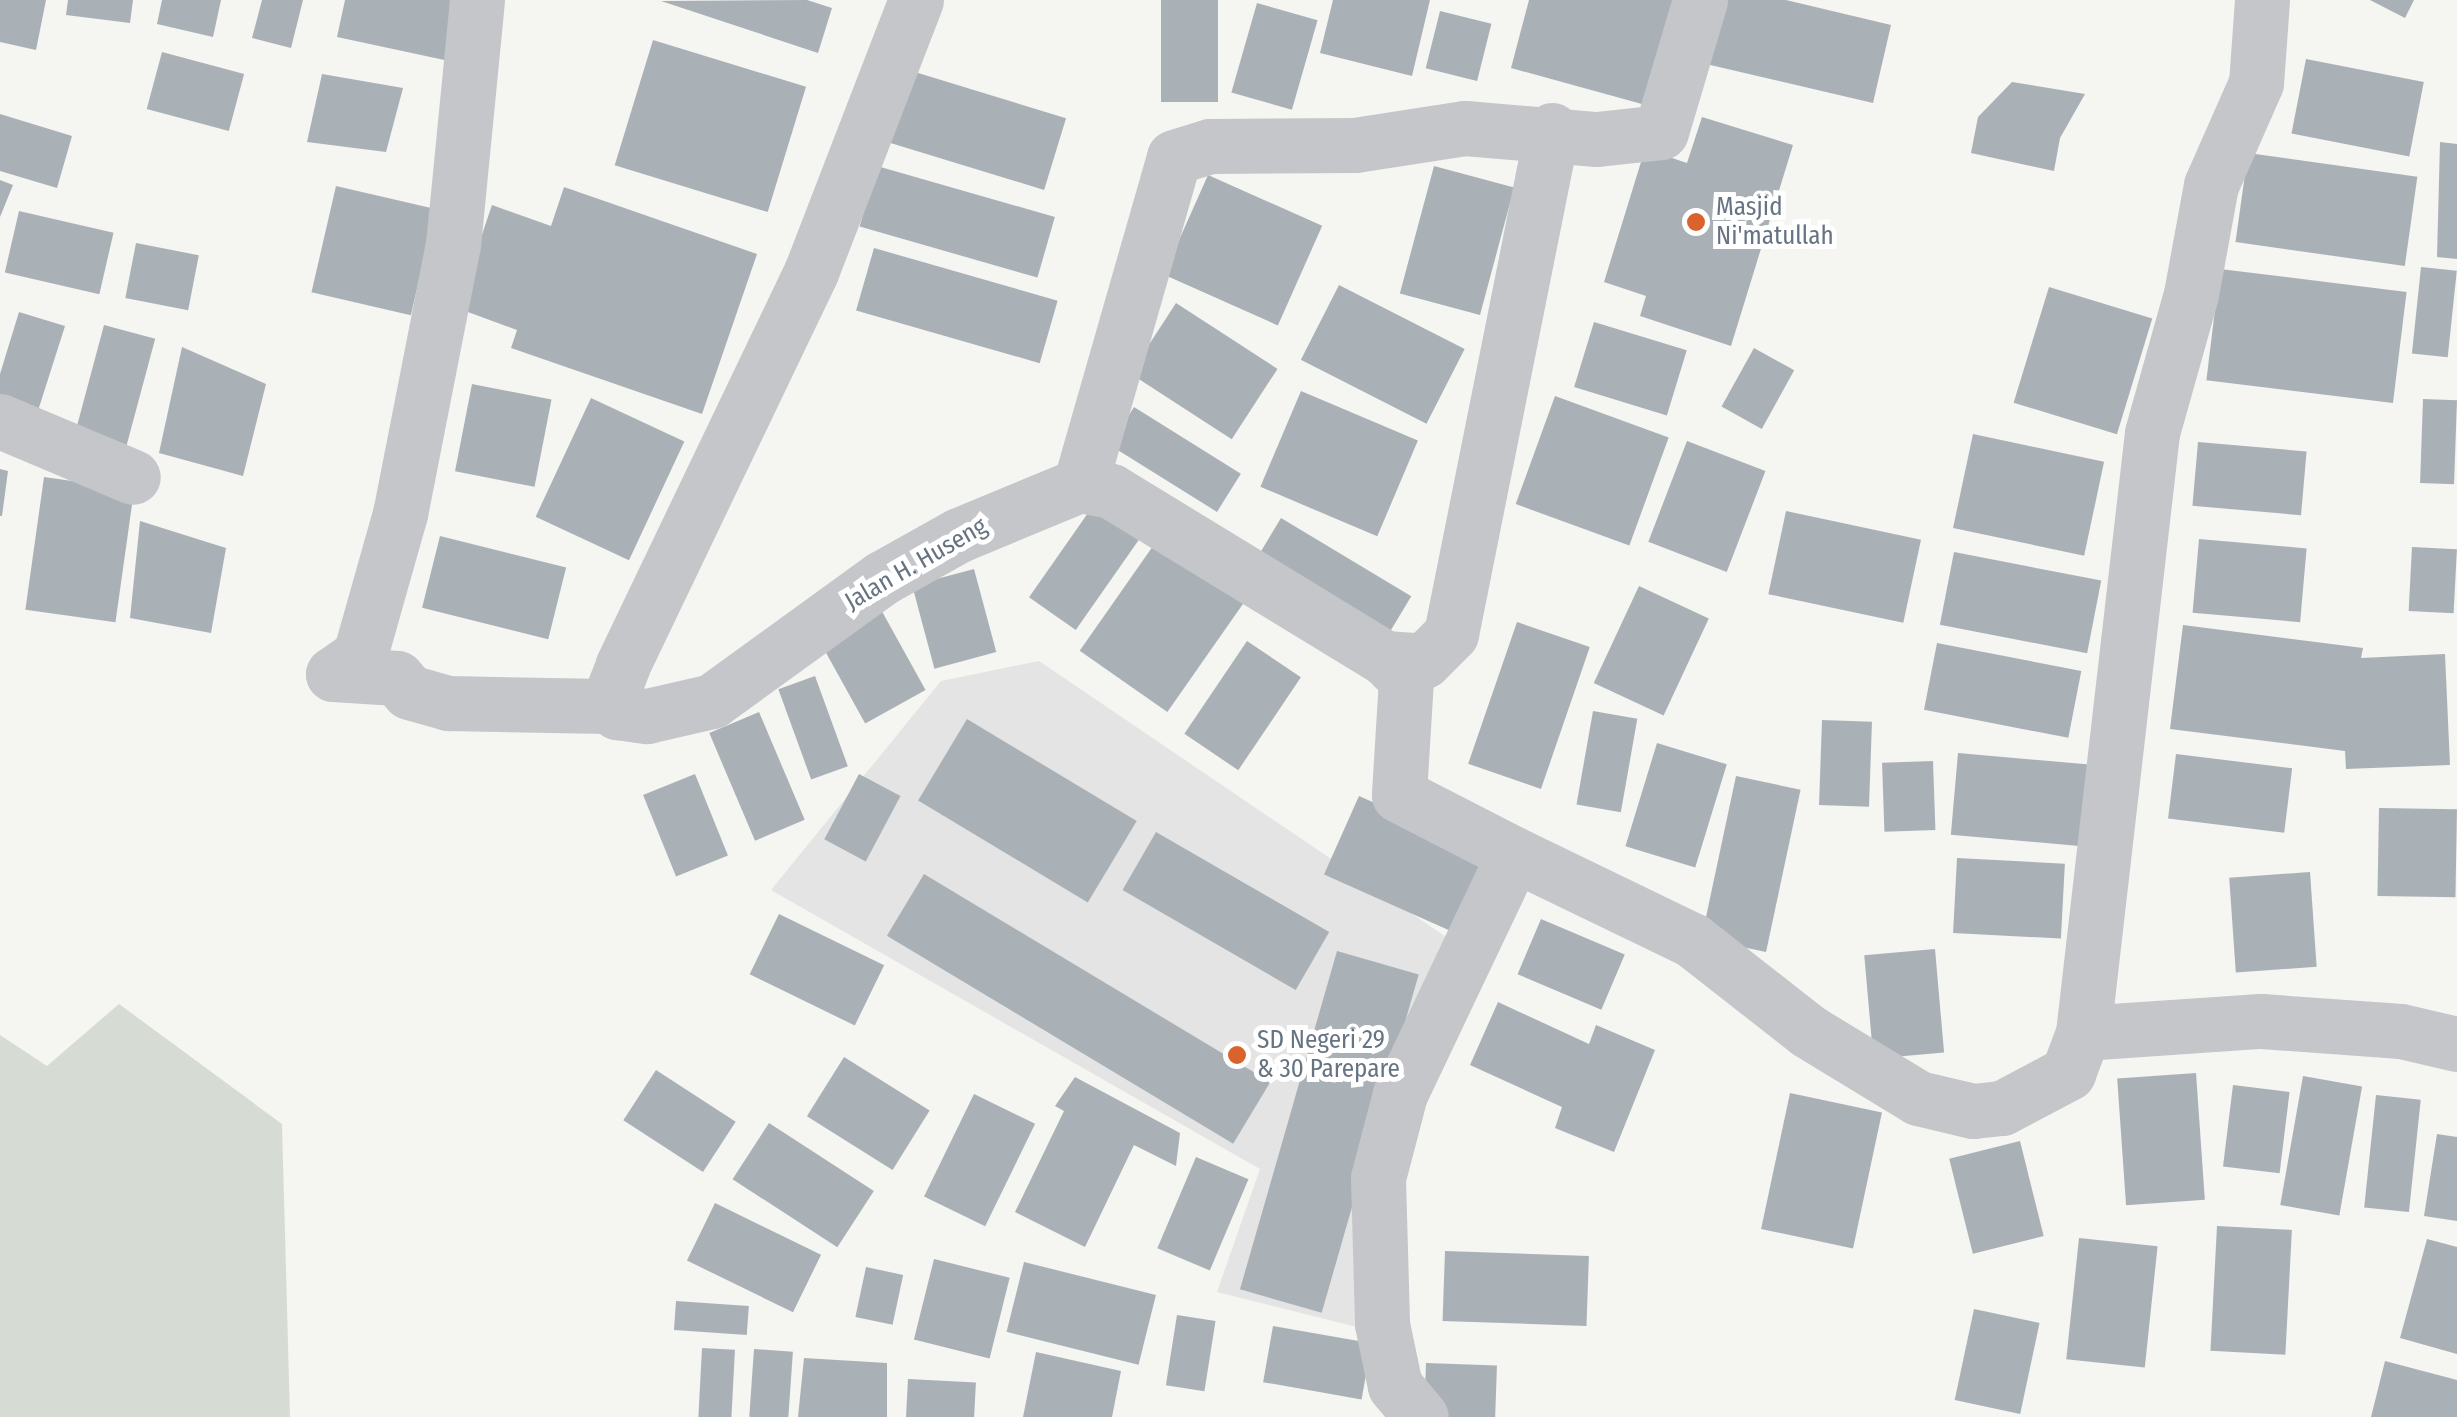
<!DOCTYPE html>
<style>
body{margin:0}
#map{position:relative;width:2457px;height:1417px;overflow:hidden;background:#f5f5f2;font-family:"Fira Sans Condensed",sans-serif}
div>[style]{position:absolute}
.built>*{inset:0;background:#e3e4e3}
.green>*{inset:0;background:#d6dcd3}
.building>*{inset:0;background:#aab1b6;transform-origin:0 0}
.minor>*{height:55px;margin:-27.5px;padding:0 27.5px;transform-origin:27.5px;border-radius:27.5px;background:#c4c6ca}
.dots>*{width:28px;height:28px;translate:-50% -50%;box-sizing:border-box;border:5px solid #fff;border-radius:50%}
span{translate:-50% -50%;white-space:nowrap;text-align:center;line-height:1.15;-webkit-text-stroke:10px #fff;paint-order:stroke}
.poi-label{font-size:25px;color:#667382}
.left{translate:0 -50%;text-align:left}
.street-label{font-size:25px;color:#667382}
</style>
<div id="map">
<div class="built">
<div style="clip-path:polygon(1039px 661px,1452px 941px,1369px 1330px,1217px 1292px,1260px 1169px,771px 890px,941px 681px)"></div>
</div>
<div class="green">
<div style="clip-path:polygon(119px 1004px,282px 1124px,290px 1417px,0 1417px,0 1035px,47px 1066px)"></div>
</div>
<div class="building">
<div style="clip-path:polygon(0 0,46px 0,36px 50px,0 42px)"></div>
<div style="clip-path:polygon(68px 0,133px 0,130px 23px,66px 15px)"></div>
<div style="clip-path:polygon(162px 0,221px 0,213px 37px,157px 24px)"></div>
<div style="clip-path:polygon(262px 0,303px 0,291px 48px,252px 38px)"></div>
<div style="clip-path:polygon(345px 0,461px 0,449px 61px,337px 37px)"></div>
<div style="clip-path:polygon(807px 0,832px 8px,818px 53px,661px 1px)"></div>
<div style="left:1161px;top:0;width:57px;height:102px"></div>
<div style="clip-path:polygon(1333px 0,1430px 0,1412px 76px,1320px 53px)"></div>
<div style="clip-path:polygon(1529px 0,1689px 0,1660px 109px,1511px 68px)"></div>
<div style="clip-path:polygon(1721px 0,1786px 0,1891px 25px,1873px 103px,1706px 64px)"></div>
<div style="clip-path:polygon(2370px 0,2414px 0,2405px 18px)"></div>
<div style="left:1257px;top:3px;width:63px;height:93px;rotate:16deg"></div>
<div style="left:1440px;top:11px;width:53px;height:59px;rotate:14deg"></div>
<div style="left:653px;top:40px;width:160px;height:131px;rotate:17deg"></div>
<div style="left:162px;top:52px;width:85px;height:59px;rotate:15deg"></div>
<div style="left:2306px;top:59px;width:120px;height:76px;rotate:11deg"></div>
<div style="left:892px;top:65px;width:182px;height:75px;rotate:17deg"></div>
<div style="clip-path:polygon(322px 74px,403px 88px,386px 152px,307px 142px)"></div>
<div style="clip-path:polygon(2012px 82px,2085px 94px,2060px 138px,2054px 171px,1971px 153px,1978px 117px)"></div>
<div style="clip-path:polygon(0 114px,72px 136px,57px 188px,0 171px)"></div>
<div style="clip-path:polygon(1702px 117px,1793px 145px,1731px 346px,1640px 316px,1646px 296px,1604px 282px,1645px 149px,1687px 163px)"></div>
<div style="clip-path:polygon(2440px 142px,2457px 144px,2457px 259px,2437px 257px)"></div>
<div style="left:2248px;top:153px;width:171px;height:90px;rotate:8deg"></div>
<div style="left:877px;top:166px;width:185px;height:63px;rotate:16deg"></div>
<div style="left:1434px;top:166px;width:83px;height:132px;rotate:15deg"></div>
<div style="left:1208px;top:175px;width:125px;height:109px;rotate:24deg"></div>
<div style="clip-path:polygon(0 180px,13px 185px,0 217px)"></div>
<div style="left:336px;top:186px;width:102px;height:109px;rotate:13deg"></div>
<div style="clip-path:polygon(564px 187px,757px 254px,702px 414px,511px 348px,517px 330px,457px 308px,492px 205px,551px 226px)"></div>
<div style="left:19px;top:211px;width:97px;height:63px;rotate:13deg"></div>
<div style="left:136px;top:243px;width:64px;height:56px;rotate:11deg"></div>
<div style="left:874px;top:248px;width:191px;height:65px;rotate:16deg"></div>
<div style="left:2421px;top:267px;width:36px;height:87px;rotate:6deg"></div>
<div style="left:2220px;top:269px;width:188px;height:112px;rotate:7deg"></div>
<div style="left:1339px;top:285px;width:141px;height:84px;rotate:27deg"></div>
<div style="left:2049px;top:287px;width:108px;height:121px;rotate:17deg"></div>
<div style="left:1176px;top:303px;width:121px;height:84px;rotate:33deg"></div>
<div style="clip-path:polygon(19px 312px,65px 326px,29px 439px,0 430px,0 374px)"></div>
<div style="left:1594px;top:322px;width:97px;height:68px;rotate:17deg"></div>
<div style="left:104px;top:325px;width:53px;height:121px;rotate:15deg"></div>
<div style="clip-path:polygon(182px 347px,266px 384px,243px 476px,159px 453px)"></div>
<div style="left:1754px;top:348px;width:46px;height:67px;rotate:29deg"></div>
<div style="left:472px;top:384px;width:81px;height:89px;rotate:11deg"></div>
<div style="left:1301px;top:391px;width:127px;height:104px;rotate:23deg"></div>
<div style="left:1555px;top:396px;width:121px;height:115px;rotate:20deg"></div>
<div style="left:591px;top:398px;width:103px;height:131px;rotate:25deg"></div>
<div style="left:2423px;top:399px;width:34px;height:84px;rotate:2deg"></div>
<div style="left:1134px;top:407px;width:126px;height:45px;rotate:32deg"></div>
<div style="left:1973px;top:434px;width:134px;height:96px;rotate:12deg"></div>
<div style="left:1687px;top:441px;width:84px;height:108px;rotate:21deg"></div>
<div style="left:2198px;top:442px;width:109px;height:64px;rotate:5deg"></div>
<div style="clip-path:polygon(0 469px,8px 471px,2px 516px,0 516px)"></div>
<div style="left:44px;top:477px;width:91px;height:134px;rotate:8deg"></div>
<div style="left:1095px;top:503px;width:57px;height:115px;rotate:35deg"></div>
<div style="left:1786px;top:511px;width:138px;height:85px;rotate:12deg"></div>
<div style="left:1281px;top:518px;width:152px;height:47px;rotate:31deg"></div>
<div style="clip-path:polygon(140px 521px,226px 548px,211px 633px,130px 618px)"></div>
<div style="left:440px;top:536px;width:130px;height:74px;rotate:14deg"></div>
<div style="left:1160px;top:536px;width:107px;height:140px;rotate:35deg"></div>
<div style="left:2199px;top:539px;width:108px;height:74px;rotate:5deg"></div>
<div style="left:2412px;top:547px;width:45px;height:64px;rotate:3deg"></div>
<div style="left:1954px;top:552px;width:150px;height:74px;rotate:11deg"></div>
<div style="left:974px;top:569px;width:86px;height:64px;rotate:75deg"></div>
<div style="left:1639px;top:586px;width:77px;height:107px;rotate:25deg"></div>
<div style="left:879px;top:606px;width:96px;height:69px;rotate:61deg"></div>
<div style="left:1517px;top:622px;width:77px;height:150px;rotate:19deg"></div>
<div style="clip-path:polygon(2183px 625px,2363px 648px,2361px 658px,2445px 654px,2450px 765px,2346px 769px,2345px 751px,2170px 729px)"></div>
<div style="left:1247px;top:641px;width:65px;height:112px;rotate:34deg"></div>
<div style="left:1937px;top:643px;width:147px;height:68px;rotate:11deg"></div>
<div style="left:815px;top:676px;width:96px;height:39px;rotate:70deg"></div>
<div style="left:1593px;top:711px;width:45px;height:95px;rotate:10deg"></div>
<div style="left:759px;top:712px;width:117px;height:54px;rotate:67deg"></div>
<div style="left:967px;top:719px;width:198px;height:95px;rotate:31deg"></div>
<div style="left:1822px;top:720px;width:50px;height:85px;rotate:2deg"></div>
<div style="left:1657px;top:743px;width:73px;height:108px;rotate:17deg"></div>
<div style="left:1958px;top:753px;width:140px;height:82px;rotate:5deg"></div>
<div style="left:2176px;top:754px;width:117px;height:65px;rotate:7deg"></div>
<div style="left:1933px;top:761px;width:69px;height:51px;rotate:88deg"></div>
<div style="left:695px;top:774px;width:88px;height:56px;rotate:68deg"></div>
<div style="left:859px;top:774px;width:47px;height:74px;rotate:28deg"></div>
<div style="left:1736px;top:776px;width:66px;height:166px;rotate:12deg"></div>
<div style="left:1359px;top:796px;width:143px;height:86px;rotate:24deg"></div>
<div style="left:2379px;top:808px;width:78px;height:88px;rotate:1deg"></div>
<div style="left:1156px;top:832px;width:200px;height:67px;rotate:30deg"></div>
<div style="left:1957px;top:858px;width:108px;height:75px;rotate:3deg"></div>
<div style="left:2310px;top:872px;width:95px;height:81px;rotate:86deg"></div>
<div style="left:924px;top:874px;width:404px;height:72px;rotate:31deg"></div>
<div style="left:779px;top:914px;width:117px;height:67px;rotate:26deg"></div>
<div style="left:1541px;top:919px;width:91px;height:60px;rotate:23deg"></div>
<div style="left:1935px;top:949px;width:104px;height:71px;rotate:85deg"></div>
<div style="left:1337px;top:951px;width:85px;height:352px;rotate:16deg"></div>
<div style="clip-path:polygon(1498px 1002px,1589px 1044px,1596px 1025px,1655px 1050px,1614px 1152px,1555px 1128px,1562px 1107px,1470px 1065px)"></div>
<div style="left:844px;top:1057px;width:101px;height:70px;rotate:32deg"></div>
<div style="left:656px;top:1070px;width:95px;height:60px;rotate:33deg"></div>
<div style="left:2196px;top:1073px;width:127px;height:79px;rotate:86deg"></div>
<div style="left:2303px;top:1076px;width:60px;height:131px;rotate:10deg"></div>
<div style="clip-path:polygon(1075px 1077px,1180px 1133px,1176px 1166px,1134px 1145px,1085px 1247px,1015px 1212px,1064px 1111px,1055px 1106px)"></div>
<div style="left:2233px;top:1085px;width:57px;height:82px;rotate:7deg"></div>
<div style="left:1790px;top:1093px;width:94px;height:139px;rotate:12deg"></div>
<div style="left:974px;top:1094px;width:68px;height:114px;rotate:26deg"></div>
<div style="left:2376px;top:1095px;width:45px;height:113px;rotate:6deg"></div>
<div style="left:769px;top:1123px;width:125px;height:67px;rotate:33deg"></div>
<div style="clip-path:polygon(2437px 1134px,2457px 1137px,2457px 1221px,2424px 1216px)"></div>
<div style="left:2020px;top:1141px;width:98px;height:73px;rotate:76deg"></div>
<div style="left:1196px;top:1157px;width:57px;height:99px;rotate:23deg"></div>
<div style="left:715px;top:1203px;width:118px;height:64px;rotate:26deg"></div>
<div style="left:2217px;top:1226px;width:75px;height:125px;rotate:3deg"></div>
<div style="left:2079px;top:1238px;width:79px;height:122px;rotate:6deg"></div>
<div style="clip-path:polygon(2427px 1239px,2457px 1247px,2457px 1354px,2400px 1338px)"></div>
<div style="left:1445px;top:1251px;width:144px;height:70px;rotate:2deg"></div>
<div style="left:934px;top:1259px;width:78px;height:83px;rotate:14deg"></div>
<div style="left:1024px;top:1262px;width:136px;height:72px;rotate:14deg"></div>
<div style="left:866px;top:1267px;width:38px;height:51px;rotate:12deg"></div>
<div style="left:676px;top:1301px;width:73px;height:29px;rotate:4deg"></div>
<div style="left:1974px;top:1309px;width:67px;height:93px;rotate:12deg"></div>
<div style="left:1177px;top:1315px;width:39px;height:71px;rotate:9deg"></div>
<div style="left:1273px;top:1326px;width:100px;height:57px;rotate:10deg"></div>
<div style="left:702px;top:1348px;width:33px;height:69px;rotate:3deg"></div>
<div style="left:754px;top:1349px;width:39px;height:68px;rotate:4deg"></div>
<div style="clip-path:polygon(1036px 1352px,1121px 1371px,1112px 1417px,1023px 1417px)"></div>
<div style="clip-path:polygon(804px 1358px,887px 1363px,887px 1417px,798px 1417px)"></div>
<div style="clip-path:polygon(2385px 1361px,2457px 1380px,2457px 1417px,2371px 1417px)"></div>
<div style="left:1426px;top:1363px;width:71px;height:54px;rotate:2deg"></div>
<div style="left:908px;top:1379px;width:68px;height:38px;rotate:3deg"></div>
</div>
<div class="minor">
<div style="left:916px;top:0;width:292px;rotate:111.1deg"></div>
<div style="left:811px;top:272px;width:436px;rotate:115.6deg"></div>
<div style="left:623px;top:665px;width:44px;rotate:111.3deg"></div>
<div style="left:607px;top:706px;width:12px;rotate:31deg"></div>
<div style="left:617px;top:712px;width:30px;rotate:8deg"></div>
<div style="left:647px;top:716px;width:67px;rotate:-13deg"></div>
<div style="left:712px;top:701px;width:210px;rotate:-35.9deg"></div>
<div style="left:882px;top:578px;width:88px;rotate:-29.2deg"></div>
<div style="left:959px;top:535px;width:131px;rotate:-22.5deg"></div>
<div style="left:1080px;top:485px;width:32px;rotate:11deg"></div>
<div style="left:1111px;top:491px;width:321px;rotate:31.4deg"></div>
<div style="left:1385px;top:658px;width:39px;rotate:4deg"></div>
<div style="left:1424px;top:661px;width:38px;rotate:-45deg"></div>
<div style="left:1451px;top:634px;width:514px;rotate:-78.67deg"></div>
<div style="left:2262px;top:0;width:83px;rotate:94.1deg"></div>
<div style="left:2256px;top:83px;width:111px;rotate:113.8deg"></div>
<div style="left:2211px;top:185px;width:111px;rotate:100.4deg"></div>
<div style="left:2191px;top:294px;width:144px;rotate:105.7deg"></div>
<div style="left:2152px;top:433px;width:604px;rotate:96.56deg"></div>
<div style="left:2083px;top:1033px;width:178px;rotate:-3.9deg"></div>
<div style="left:2261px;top:1021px;width:140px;rotate:4.1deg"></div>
<div style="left:2401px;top:1031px;width:57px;rotate:13.1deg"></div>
<div style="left:0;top:421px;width:144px;rotate:22.8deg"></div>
<div style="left:1080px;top:485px;width:341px;rotate:-74deg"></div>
<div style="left:1174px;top:157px;width:38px;rotate:-17deg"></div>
<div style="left:1210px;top:146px;width:145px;rotate:-0.4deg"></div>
<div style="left:1355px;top:145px;width:111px;rotate:-8.8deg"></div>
<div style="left:1465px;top:128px;width:132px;rotate:4.8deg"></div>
<div style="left:1597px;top:139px;width:64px;rotate:-6.2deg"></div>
<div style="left:1661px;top:132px;width:138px;rotate:-73.5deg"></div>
<div style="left:1385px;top:658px;width:30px;rotate:45deg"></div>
<div style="left:1406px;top:679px;width:116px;rotate:93.5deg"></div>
<div style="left:1399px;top:795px;width:129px;rotate:27.2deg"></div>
<div style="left:1514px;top:854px;width:266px;rotate:115.4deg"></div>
<div style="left:1400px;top:1094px;width:87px;rotate:104.7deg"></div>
<div style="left:1378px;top:1178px;width:146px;rotate:88.4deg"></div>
<div style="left:1382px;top:1324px;width:63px;rotate:78.2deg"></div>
<div style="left:1395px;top:1386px;width:40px;rotate:50deg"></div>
<div style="left:333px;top:674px;width:33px;rotate:-35deg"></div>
<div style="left:360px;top:655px;width:147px;rotate:-74.2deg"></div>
<div style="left:400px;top:514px;width:274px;rotate:-78.9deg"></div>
<div style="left:453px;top:245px;width:246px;rotate:-84.4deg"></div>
<div style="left:333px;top:674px;width:64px;rotate:3.6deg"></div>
<div style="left:397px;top:678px;width:18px;rotate:49deg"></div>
<div style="left:409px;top:692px;width:41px;rotate:15.8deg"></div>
<div style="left:448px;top:703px;width:159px;rotate:1.1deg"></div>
<div style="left:1514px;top:854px;width:198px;rotate:25.8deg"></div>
<div style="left:1692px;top:940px;width:147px;rotate:38.1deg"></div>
<div style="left:1808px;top:1031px;width:129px;rotate:31.3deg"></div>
<div style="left:1918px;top:1098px;width:57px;rotate:13.3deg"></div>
<div style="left:1973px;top:1111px;width:29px;rotate:-6deg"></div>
<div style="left:2002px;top:1108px;width:75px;rotate:-27.9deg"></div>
<div style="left:2068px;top:1073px;width:43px;rotate:-69.4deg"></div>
</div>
<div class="dots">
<div style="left:1696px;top:222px;background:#da632d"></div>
<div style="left:1237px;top:1055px;background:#da632d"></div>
</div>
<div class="poi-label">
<span class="left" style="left:1716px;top:222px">Masjid<br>Ni'matullah</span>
<span class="left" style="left:1257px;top:1055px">SD Negeri 29<br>&amp; 30 Parepare</span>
</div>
<div class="street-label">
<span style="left:916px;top:564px;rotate:-30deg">Jalan H. Huseng</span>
</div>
</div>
